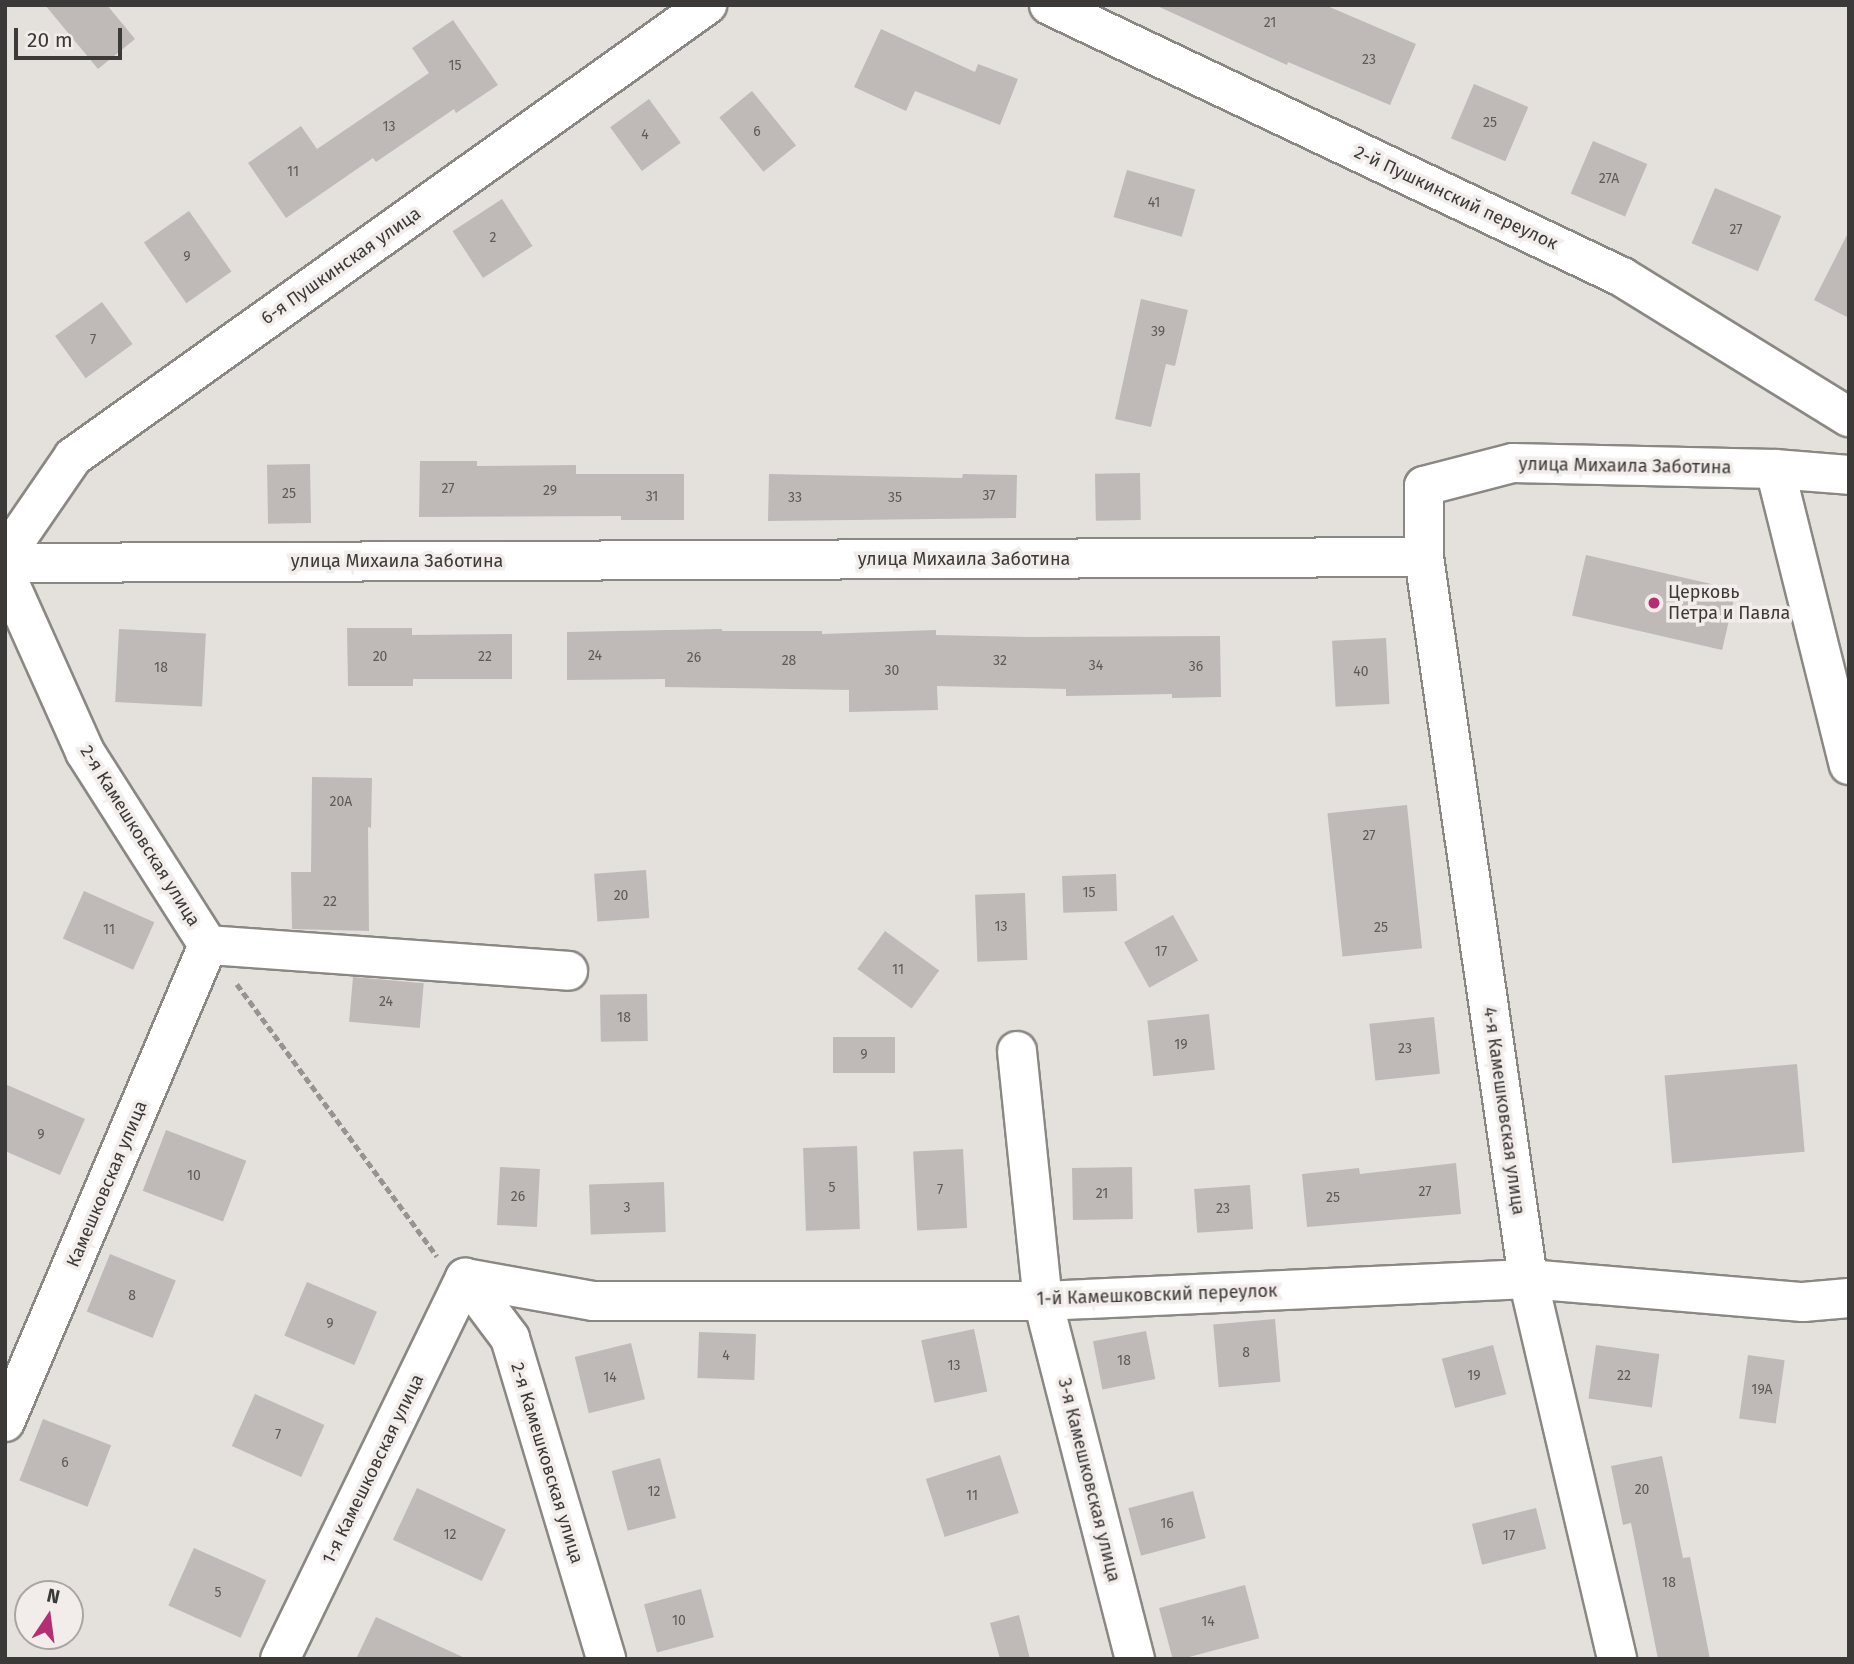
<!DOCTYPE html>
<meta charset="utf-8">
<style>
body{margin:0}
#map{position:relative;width:1854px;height:1664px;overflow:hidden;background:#e4e0dc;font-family:"Fira Sans",sans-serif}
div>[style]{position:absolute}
.building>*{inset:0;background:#bfbab8;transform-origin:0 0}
.path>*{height:4.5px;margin-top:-2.25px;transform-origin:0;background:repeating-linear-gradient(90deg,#969390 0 7px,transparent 0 10.5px)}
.roads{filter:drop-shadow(2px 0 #8b8884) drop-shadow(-2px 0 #8b8884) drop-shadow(0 2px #8b8884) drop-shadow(0 -2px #8b8884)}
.minor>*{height:38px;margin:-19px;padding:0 19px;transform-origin:19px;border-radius:19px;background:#fff}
.dots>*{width:19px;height:19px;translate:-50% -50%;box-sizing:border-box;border:4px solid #f2edea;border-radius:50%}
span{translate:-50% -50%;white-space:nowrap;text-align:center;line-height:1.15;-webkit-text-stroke:7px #f2edea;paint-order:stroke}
.number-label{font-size:14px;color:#5d5a59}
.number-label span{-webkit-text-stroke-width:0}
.street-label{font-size:18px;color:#3c3a39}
.poi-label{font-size:18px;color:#3c3a39}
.left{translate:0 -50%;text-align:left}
.frame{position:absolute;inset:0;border:7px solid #3c3a39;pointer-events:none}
.north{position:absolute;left:14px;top:1580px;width:70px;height:70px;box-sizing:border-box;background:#f2edea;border:2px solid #a9a5a3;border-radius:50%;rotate:13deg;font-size:19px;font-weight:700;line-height:28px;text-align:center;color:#3c3a39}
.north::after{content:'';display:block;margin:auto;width:24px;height:32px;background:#b42e72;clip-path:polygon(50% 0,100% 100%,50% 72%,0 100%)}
.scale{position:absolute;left:14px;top:28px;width:108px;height:32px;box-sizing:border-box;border:4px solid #3c3a39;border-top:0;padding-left:9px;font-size:21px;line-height:24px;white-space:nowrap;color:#3c3a39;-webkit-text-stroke:5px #f2edea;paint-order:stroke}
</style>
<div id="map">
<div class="building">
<div style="clip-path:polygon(45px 5px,107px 5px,135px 39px,98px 69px)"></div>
<div style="clip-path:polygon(1155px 5px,1325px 5px,1416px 44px,1390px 105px,1288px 62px,1287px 65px)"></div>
<div style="clip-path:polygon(453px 20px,498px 85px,456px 113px,454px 109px,376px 162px,373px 158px,286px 218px,248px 163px,301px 126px,317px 149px,429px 73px,412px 48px)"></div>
<div style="clip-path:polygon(881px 29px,975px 72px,978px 64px,1018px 79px,1000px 125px,915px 91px,906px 111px,854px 87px)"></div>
<div style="left:1474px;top:84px;width:59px;height:59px;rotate:23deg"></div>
<div style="left:752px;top:91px;width:70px;height:42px;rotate:51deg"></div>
<div style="left:649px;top:99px;width:54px;height:48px;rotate:54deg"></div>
<div style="left:1593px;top:141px;width:59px;height:57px;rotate:23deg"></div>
<div style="left:1127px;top:170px;width:71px;height:49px;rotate:16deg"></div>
<div style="left:1715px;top:188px;width:72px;height:60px;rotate:23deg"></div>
<div style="left:502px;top:199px;width:56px;height:59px;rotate:57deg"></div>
<div style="left:189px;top:211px;width:74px;height:55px;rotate:55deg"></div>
<div style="clip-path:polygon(1849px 231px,1849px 318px,1814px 300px)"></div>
<div style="clip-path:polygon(1141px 299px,1188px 310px,1175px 366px,1166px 364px,1151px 427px,1115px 419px)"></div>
<div style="left:102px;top:302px;width:52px;height:58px;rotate:54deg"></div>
<div style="clip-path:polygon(420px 461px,477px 461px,477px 466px,576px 465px,576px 474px,684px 474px,684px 520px,621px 520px,621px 516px,419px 517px)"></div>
<div style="left:310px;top:464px;width:59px;height:43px;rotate:89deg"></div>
<div style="left:1140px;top:473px;width:47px;height:45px;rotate:89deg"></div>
<div style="clip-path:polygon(769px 474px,962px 478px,963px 474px,1017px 475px,1016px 518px,768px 521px)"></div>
<div style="left:1586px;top:555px;width:154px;height:62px;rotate:13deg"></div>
<div style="clip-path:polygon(347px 628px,412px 628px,412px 635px,512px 634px,512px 679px,413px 679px,413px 686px,348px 686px)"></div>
<div style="left:119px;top:629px;width:87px;height:73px;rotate:3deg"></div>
<div style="clip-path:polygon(722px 629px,722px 631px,822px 631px,822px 634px,936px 630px,936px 635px,1027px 637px,1220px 636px,1221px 697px,1172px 698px,1172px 694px,1066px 696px,1066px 689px,937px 686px,938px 710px,849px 712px,849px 690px,665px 687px,665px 679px,567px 680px,567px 632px)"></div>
<div style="left:1386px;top:638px;width:66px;height:54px;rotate:87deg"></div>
<div style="clip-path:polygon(312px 777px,372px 778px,371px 828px,368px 827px,369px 931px,292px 929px,291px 872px,311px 872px)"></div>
<div style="left:1407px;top:805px;width:144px;height:80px;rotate:84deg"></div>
<div style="left:646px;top:870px;width:48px;height:52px;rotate:86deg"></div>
<div style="left:1116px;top:874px;width:37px;height:54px;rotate:88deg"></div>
<div style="left:84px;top:891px;width:77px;height:52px;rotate:24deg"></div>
<div style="left:1025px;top:893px;width:67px;height:50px;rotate:88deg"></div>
<div style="left:1173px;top:915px;width:52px;height:56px;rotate:61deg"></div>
<div style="left:885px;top:931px;width:67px;height:47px;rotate:36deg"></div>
<div style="left:353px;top:977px;width:71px;height:45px;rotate:5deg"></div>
<div style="left:647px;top:994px;width:47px;height:47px;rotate:89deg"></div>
<div style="left:1209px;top:1014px;width:56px;height:62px;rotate:84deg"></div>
<div style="left:1434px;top:1017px;width:57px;height:65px;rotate:84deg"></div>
<div style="left:833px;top:1037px;width:62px;height:36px"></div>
<div style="left:1797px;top:1064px;width:88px;height:133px;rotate:85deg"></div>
<div style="clip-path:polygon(5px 1084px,85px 1119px,60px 1175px,5px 1151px)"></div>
<div style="left:166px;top:1130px;width:86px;height:65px;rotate:21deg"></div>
<div style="left:857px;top:1146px;width:83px;height:54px;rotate:88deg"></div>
<div style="left:963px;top:1149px;width:79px;height:50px;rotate:87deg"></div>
<div style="clip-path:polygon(1456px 1163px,1461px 1214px,1307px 1227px,1302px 1174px,1359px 1168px,1360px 1174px)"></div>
<div style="left:500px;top:1167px;width:40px;height:58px;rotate:3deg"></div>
<div style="left:1132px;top:1167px;width:52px;height:60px;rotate:89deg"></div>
<div style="left:664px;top:1182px;width:50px;height:75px;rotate:88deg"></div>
<div style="left:1250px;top:1185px;width:44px;height:56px;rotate:86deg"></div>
<div style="left:110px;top:1254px;width:71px;height:62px;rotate:22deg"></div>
<div style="left:307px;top:1282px;width:76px;height:58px;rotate:23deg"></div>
<div style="left:1275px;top:1319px;width:63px;height:62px;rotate:85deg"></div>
<div style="left:974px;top:1329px;width:64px;height:54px;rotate:78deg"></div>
<div style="left:1146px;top:1331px;width:49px;height:54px;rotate:79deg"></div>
<div style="left:699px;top:1332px;width:57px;height:46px;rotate:2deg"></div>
<div style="left:631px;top:1343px;width:58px;height:58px;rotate:76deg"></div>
<div style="left:1493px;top:1345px;width:51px;height:53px;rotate:75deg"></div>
<div style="left:1596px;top:1345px;width:64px;height:54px;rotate:8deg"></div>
<div style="left:1748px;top:1355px;width:37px;height:64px;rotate:8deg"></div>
<div style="left:255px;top:1394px;width:76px;height:57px;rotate:24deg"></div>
<div style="left:43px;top:1419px;width:73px;height:66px;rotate:21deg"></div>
<div style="left:1000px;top:1455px;width:61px;height:78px;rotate:72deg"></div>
<div style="clip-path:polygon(1662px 1456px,1683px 1558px,1690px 1557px,1710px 1659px,1658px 1659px,1631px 1523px,1623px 1525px,1611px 1466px)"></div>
<div style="left:660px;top:1458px;width:62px;height:50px;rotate:75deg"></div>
<div style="left:417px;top:1488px;width:98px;height:57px;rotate:25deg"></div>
<div style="left:1193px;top:1491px;width:49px;height:67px;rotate:75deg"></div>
<div style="left:1536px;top:1508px;width:42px;height:66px;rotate:76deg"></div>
<div style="left:194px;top:1548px;width:79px;height:63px;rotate:24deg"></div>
<div style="left:1245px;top:1585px;width:55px;height:89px;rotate:75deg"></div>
<div style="left:701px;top:1589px;width:50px;height:59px;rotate:75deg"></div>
<div style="clip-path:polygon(1019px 1615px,1030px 1659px,1000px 1659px,990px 1623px)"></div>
<div style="clip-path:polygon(376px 1617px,467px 1659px,356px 1659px)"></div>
</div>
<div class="path">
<div style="left:237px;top:984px;width:338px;rotate:53.7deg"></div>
</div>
<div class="roads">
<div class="minor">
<div style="left:1049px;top:5px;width:634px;rotate:25.39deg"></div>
<div style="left:1622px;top:277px;width:267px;rotate:31.7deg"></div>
<div style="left:1775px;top:469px;width:305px;rotate:76deg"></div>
<div style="left:5px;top:556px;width:120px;rotate:-55.5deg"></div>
<div style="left:73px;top:457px;width:779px;rotate:-35.49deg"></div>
<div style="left:1424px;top:557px;width:729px;rotate:81.8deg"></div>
<div style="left:1528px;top:1279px;width:390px;rotate:76.8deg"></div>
<div style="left:5px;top:563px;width:1419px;rotate:-0.24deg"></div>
<div style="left:1424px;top:557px;width:71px;rotate:-90deg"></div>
<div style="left:1424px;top:486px;width:92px;rotate:-14.5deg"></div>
<div style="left:1513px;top:463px;width:262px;rotate:1.3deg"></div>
<div style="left:1775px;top:469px;width:74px;rotate:4.6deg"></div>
<div style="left:5px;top:573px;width:196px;rotate:65.9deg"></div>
<div style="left:85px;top:752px;width:229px;rotate:57.5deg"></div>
<div style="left:208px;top:945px;width:361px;rotate:4.1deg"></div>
<div style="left:1017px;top:1051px;width:251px;rotate:84.1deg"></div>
<div style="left:1043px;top:1301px;width:370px;rotate:75.6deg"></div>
<div style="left:465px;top:1278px;width:130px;rotate:10.2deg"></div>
<div style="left:593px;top:1301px;width:450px"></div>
<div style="left:1043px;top:1301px;width:485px;rotate:-2.6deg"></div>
<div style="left:1528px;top:1279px;width:276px;rotate:4.8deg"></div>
<div style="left:1803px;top:1302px;width:46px;rotate:-5deg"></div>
<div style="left:465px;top:1278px;width:75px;rotate:53.1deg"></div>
<div style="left:510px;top:1338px;width:335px;rotate:73.3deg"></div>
<div style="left:5px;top:1422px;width:518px;rotate:-66.95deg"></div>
<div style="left:280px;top:1659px;width:424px;rotate:-64.1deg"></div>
</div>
</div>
<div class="dots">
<div style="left:1654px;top:603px;background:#b42e72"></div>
</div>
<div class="number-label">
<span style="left:1270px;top:23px">21</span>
<span style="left:1369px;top:60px">23</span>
<span style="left:455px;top:66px">15</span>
<span style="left:1490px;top:123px">25</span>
<span style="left:389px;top:127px">13</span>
<span style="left:757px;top:132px">6</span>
<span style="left:645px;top:135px">4</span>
<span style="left:293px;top:172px">11</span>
<span style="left:1609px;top:179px">27А</span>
<span style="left:1154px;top:203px">41</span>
<span style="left:1736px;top:230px">27</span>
<span style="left:493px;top:238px">2</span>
<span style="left:187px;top:257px">9</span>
<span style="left:1158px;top:332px">39</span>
<span style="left:93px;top:340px">7</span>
<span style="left:448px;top:489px">27</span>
<span style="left:550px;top:491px">29</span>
<span style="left:289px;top:494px">25</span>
<span style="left:989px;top:496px">37</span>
<span style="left:652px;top:497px">31</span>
<span style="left:795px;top:498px">33</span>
<span style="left:895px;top:498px">35</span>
<span style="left:595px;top:656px">24</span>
<span style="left:380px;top:657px">20</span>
<span style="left:485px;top:657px">22</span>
<span style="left:694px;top:658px">26</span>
<span style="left:789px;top:661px">28</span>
<span style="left:1000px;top:661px">32</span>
<span style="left:1096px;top:666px">34</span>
<span style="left:1196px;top:667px">36</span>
<span style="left:161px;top:668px">18</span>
<span style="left:892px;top:671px">30</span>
<span style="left:1361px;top:672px">40</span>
<span style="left:341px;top:802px">20А</span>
<span style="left:1369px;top:836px">27</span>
<span style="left:1089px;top:893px">15</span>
<span style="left:621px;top:896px">20</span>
<span style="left:330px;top:902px">22</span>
<span style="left:1001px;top:927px">13</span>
<span style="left:1381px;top:928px">25</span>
<span style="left:109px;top:930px">11</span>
<span style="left:1161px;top:952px">17</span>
<span style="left:898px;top:970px">11</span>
<span style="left:386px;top:1002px">24</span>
<span style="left:624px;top:1018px">18</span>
<span style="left:1181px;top:1045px">19</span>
<span style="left:1405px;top:1049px">23</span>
<span style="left:864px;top:1055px">9</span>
<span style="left:41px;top:1135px">9</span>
<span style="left:194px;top:1176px">10</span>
<span style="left:832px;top:1188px">5</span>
<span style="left:940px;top:1190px">7</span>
<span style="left:1425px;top:1192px">27</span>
<span style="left:1102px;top:1194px">21</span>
<span style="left:518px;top:1197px">26</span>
<span style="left:1333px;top:1198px">25</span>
<span style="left:627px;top:1208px">3</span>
<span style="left:1223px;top:1209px">23</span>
<span style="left:132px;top:1296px">8</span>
<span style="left:330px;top:1324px">9</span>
<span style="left:1246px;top:1353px">8</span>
<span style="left:726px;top:1356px">4</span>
<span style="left:1124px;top:1361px">18</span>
<span style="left:954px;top:1366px">13</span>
<span style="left:1474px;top:1376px">19</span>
<span style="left:1624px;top:1376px">22</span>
<span style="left:610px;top:1378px">14</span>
<span style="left:1762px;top:1390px">19А</span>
<span style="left:278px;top:1435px">7</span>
<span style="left:65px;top:1463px">6</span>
<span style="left:1642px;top:1490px">20</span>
<span style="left:654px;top:1492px">12</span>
<span style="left:972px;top:1496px">11</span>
<span style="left:1167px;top:1524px">16</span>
<span style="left:450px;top:1535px">12</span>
<span style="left:1509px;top:1536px">17</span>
<span style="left:1669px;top:1583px">18</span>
<span style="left:218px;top:1593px">5</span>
<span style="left:679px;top:1621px">10</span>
<span style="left:1208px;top:1622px">14</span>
</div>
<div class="street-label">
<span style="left:1456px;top:198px;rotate:25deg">2-й Пушкинский переулок</span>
<span style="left:341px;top:266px;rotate:-35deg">6-я Пушкинская улица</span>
<span style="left:1625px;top:466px;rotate:1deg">улица Михаила Заботина</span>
<span style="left:964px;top:559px">улица Михаила Заботина</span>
<span style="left:397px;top:561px">улица Михаила Заботина</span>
<span style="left:140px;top:836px;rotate:58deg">2-я Камешковская улица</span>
<span style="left:1504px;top:1111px;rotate:82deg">4-я Камешковская улица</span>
<span style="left:107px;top:1184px;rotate:-67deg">Камешковская улица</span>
<span style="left:1157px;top:1295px;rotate:-2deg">1-й Камешковский переулок</span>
<span style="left:547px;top:1463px;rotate:73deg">2-я Камешковская улица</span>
<span style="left:373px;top:1469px;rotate:-64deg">1-я Камешковская улица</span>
<span style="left:1089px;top:1480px;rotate:76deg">3-я Камешковская улица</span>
</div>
<div class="poi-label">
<span class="left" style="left:1668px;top:603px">Церковь<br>Петра и Павла</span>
</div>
<div class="frame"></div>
<div class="north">N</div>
<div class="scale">20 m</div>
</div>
